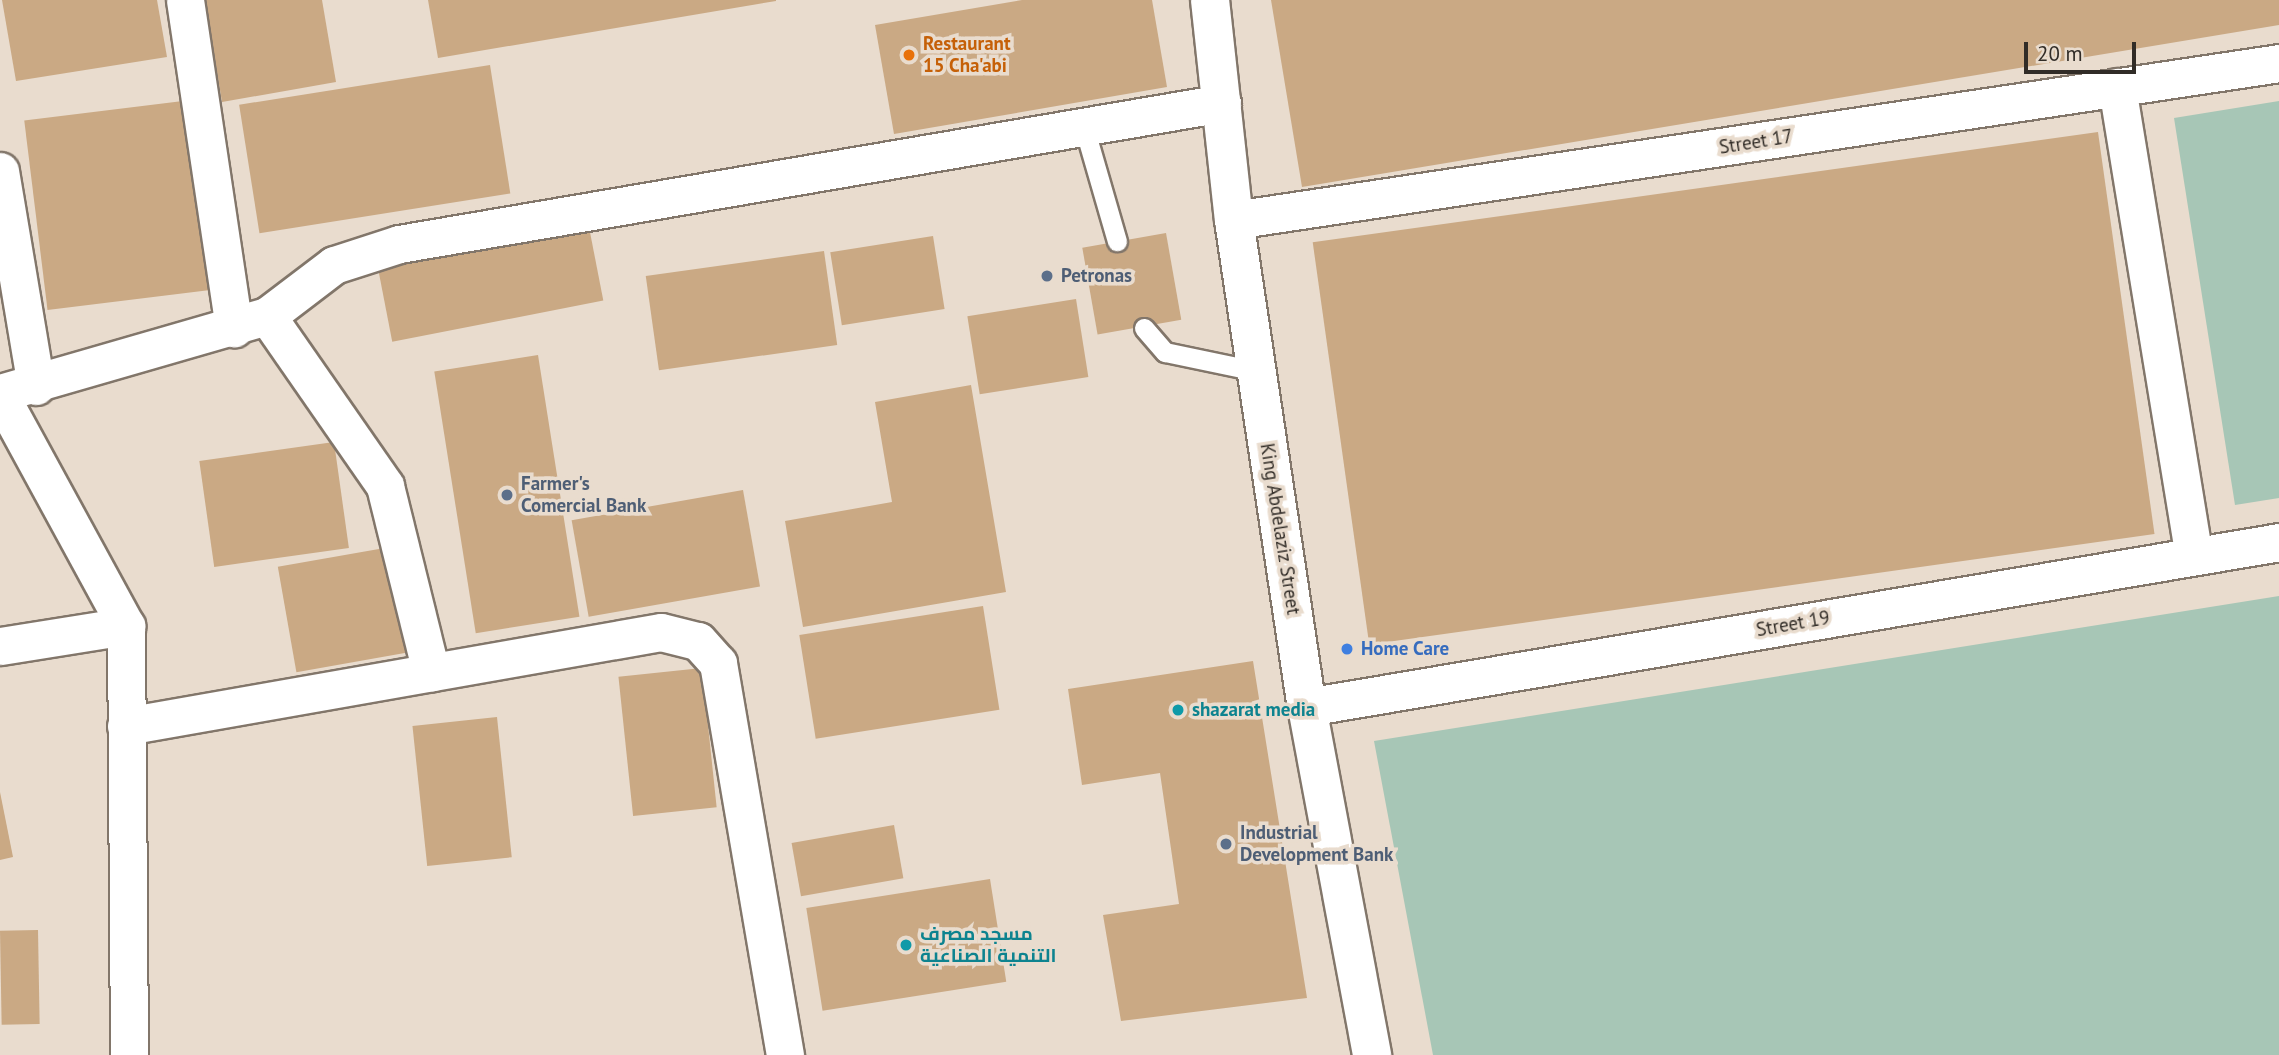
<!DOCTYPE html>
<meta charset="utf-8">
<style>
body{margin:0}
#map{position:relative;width:2279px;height:1055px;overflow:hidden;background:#e9dcce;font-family:"PT Sans",Cairo,sans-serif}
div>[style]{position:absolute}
.green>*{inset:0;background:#a7c6b6}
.building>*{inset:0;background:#caa984;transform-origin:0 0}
.roads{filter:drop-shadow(2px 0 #82766a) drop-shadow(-2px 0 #82766a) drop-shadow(0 2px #82766a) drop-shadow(0 -2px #82766a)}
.service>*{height:19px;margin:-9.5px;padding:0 9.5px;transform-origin:9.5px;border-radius:9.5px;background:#fff}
.minor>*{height:37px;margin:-18.5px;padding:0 18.5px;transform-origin:18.5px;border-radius:18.5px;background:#fff}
.tertiary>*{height:38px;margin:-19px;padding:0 19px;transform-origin:19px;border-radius:19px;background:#fff}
.dots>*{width:19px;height:19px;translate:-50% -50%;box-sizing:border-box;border:4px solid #e9dcce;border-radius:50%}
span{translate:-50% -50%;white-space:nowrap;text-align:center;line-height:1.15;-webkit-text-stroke:7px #e9dcce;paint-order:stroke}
.food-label{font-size:19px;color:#c56008;font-weight:700}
.left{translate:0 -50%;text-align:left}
.street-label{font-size:19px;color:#312c27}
.service-label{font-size:19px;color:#4e5e75;font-weight:700}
.shop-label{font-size:19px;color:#366cbe;font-weight:700}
.culture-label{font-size:19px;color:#0d838f;font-weight:700}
.scale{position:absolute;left:2024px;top:42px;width:112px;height:32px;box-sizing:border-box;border:4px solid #312c27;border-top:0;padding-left:9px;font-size:21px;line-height:24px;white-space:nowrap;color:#312c27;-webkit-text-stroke:5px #e9dcce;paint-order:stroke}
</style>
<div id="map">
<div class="green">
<div style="clip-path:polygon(2279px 101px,2279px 498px,2235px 505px,2174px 118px)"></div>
<div style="clip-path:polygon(2279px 596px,2279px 1055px,1433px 1055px,1374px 741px)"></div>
</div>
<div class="building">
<div style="clip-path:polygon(2px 0,157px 0,167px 57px,16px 81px)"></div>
<div style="clip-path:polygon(205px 0,322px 0,336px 82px,222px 102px)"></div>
<div style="clip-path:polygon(428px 0,776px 0,776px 1px,438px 58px)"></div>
<div style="clip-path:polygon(1022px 0,1152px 0,1167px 87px,894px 134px,875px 25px)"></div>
<div style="clip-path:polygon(1271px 0,2279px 0,2279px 25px,1302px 187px)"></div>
<div style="left:490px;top:65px;width:130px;height:254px;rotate:81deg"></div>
<div style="left:191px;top:100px;width:191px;height:168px;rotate:83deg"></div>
<div style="left:2098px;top:132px;width:406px;height:793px;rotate:82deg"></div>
<div style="left:589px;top:227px;width:75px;height:215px;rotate:79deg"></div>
<div style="left:1166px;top:233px;width:88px;height:85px;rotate:80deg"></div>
<div style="left:933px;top:236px;width:74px;height:104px;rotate:81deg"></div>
<div style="left:824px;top:251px;width:95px;height:180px;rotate:82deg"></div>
<div style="left:1076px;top:299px;width:79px;height:110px;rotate:81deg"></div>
<div style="left:538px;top:355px;width:265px;height:105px;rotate:81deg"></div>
<div style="clip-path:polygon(971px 385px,1006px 592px,803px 627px,785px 521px,892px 502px,875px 402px)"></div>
<div style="left:334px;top:442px;width:107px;height:136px;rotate:82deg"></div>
<div style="left:743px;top:490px;width:98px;height:174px;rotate:80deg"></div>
<div style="left:396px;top:546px;width:107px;height:120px;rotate:80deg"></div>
<div style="left:983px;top:606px;width:105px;height:186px;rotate:81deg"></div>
<div style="clip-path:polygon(1253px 661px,1307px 998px,1121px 1021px,1103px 915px,1179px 904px,1160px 773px,1082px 785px,1068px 689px)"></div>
<div style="left:702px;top:668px;width:140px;height:84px;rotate:84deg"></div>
<div style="left:497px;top:717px;width:141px;height:85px;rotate:84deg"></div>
<div style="clip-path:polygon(0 792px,13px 857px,0 860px)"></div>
<div style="left:894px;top:825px;width:54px;height:104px;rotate:80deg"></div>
<div style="left:990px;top:879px;width:104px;height:186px;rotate:81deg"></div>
<div style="left:38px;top:930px;width:94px;height:38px;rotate:89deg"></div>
</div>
<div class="roads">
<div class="service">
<div style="left:1084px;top:127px;width:119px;rotate:73.9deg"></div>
<div style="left:1144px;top:328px;width:32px;rotate:49deg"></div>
<div style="left:1165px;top:352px;width:93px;rotate:11.8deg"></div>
</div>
<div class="minor">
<div style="left:185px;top:0;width:332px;rotate:81.5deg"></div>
<div style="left:2117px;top:87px;width:475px;rotate:80.7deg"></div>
<div style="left:0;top:171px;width:218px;rotate:80.5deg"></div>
<div style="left:1234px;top:220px;width:1057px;rotate:-8.54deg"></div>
<div style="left:267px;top:316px;width:207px;rotate:55.2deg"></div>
<div style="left:385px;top:486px;width:192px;rotate:76.1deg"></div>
<div style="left:0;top:393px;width:278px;rotate:-16.1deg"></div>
<div style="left:267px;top:316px;width:84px;rotate:-37.3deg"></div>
<div style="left:334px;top:265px;width:68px;rotate:-17.9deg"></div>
<div style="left:399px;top:244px;width:835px;rotate:-9.72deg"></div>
<div style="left:0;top:395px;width:263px;rotate:61.4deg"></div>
<div style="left:126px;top:626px;width:429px;rotate:89.6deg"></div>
<div style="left:0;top:646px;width:128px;rotate:-9deg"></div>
<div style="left:1307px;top:707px;width:986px;rotate:-9.63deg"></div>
<div style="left:126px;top:726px;width:543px;rotate:-9.97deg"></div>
<div style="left:661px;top:632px;width:38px;rotate:14deg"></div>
<div style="left:698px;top:641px;width:30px;rotate:48deg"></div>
<div style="left:718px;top:663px;width:398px;rotate:80.3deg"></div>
</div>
<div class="tertiary">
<div style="left:1210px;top:0;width:221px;rotate:83.8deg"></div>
<div style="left:1234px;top:220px;width:492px;rotate:81.5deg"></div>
<div style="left:1307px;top:707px;width:354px;rotate:79.4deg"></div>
</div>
</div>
<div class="dots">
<div style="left:909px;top:55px;background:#e8710a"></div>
<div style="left:1047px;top:276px;background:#5c6f8a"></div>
<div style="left:507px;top:495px;background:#5c6f8a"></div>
<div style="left:1347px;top:649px;background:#3f7fe0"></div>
<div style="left:1178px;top:710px;background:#0f9aa8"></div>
<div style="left:1226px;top:844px;background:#5c6f8a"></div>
<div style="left:906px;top:945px;background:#0f9aa8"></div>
</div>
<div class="food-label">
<span class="left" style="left:923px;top:55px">Restaurant<br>15 Cha'abi</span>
</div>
<div class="street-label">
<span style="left:1756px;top:142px;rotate:-9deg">Street 17</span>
<span style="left:1280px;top:529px;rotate:81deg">King Abdelaziz Street</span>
<span style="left:1793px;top:624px;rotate:-10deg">Street 19</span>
</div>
<div class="service-label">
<span class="left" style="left:1061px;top:276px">Petronas</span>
<span class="left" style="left:521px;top:495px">Farmer's<br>Comercial Bank</span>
<span class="left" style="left:1240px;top:844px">Industrial<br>Development Bank</span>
</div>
<div class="shop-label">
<span class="left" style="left:1361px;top:649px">Home Care</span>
</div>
<div class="culture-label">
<span class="left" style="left:1192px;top:710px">shazarat media</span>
<span class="left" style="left:920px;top:945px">مسجد مصرف<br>التنمية الصناعية</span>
</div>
<div class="scale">20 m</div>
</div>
